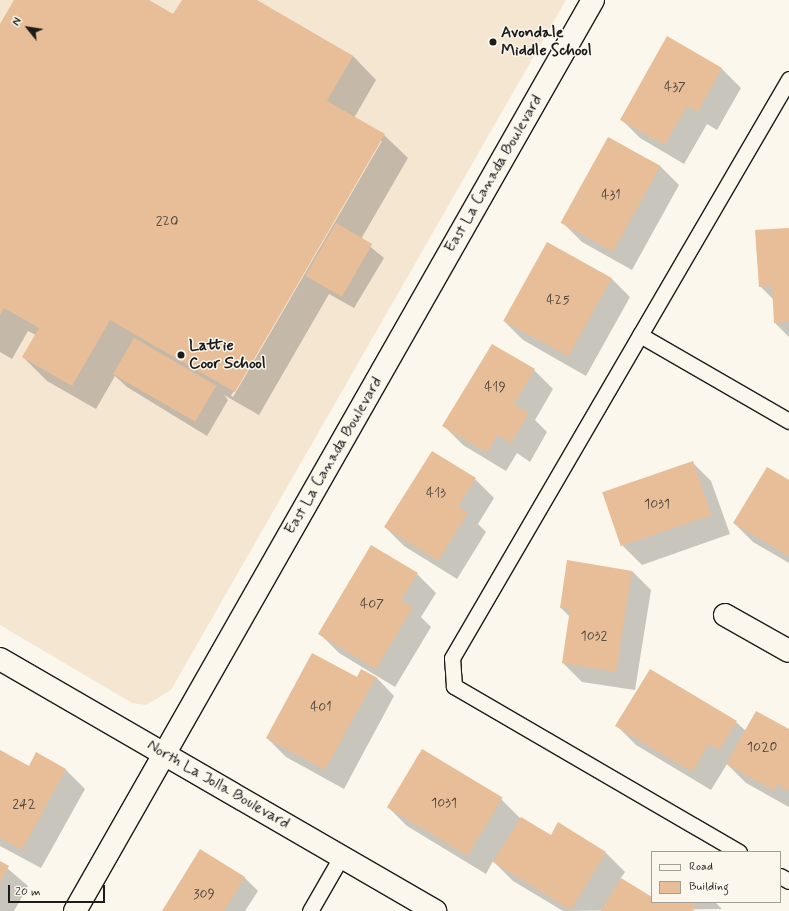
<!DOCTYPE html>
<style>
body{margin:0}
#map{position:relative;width:789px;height:911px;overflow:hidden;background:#fbf7ec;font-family:Mynerve,sans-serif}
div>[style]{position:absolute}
.built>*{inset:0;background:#f5e6d2}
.shadow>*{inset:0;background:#0003}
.building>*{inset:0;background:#e7be97;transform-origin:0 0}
.roads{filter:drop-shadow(1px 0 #1c1c1c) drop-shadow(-1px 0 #1c1c1c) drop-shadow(0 1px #1c1c1c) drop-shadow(0 -1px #1c1c1c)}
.service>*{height:15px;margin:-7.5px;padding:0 7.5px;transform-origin:7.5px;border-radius:7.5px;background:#fbf7ec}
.minor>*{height:22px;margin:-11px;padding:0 11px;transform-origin:11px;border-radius:11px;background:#fbf7ec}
.tertiary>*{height:22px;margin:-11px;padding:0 11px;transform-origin:11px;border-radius:11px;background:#fbf7ec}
.dots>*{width:11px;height:11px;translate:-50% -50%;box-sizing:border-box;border:2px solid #fbf7ec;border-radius:50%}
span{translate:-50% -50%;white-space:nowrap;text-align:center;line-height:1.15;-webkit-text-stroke:3px #fbf7ec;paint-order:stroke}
.number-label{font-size:14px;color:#4f443b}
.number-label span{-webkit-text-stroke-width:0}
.poi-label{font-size:16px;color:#1c1c1c;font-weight:700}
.left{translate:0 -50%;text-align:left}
.street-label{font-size:16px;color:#1c1c1c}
.legend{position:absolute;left:651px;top:851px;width:130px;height:52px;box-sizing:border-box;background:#fbf7ec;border:1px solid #a29f99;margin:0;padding:5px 7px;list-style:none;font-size:12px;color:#1c1c1c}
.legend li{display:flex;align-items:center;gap:8px;height:20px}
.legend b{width:20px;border:1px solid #a29f99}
.north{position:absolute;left:8px;top:8px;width:40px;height:40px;-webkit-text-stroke:3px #fbf7ec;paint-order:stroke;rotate:300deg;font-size:11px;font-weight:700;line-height:16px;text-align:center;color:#1c1c1c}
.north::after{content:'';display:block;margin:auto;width:14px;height:18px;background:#1c1c1c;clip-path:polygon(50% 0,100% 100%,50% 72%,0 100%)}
.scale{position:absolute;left:8px;top:885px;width:97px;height:18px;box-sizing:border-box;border:2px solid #1c1c1c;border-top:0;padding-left:5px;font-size:12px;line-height:14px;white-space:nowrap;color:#1c1c1c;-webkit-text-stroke:3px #fbf7ec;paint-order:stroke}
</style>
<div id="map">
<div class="built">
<div style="clip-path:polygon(0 0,566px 0,171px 690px,146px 705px,132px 703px,0 625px)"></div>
</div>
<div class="shadow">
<div style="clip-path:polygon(evenodd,15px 0,147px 0,174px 15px,183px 0,255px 0,353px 56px,376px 80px,354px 118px,384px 135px,408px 158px,361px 239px,384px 258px,354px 308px,329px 294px,259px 415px,224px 395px,228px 400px,207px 436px,127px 387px,115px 376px,96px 409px,47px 381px,23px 357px,36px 335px,28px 331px,12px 359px,0 352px,0 26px,15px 0,380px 141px,382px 141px,233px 397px,231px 396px,380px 141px)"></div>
<div style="clip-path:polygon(667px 38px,722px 69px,741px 88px,717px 130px,707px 124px,684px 164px,640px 138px,621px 119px)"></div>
<div style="clip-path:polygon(609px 138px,660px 166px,679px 185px,632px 270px,582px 242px,563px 223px)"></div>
<div style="clip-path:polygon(789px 229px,789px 337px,775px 323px,774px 300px,760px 286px)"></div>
<div style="clip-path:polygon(611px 278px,630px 297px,586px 376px,523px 340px,504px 321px)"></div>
<div style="clip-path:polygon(534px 370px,553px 389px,535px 420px,547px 432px,530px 462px,517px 453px,506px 471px,463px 445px,444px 426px)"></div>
<div style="clip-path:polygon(692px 462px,711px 481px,730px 534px,642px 565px,623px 546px)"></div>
<div style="clip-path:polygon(475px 479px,494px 498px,478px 524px,486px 532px,457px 579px,404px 546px,385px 527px)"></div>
<div style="clip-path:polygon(789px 481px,789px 563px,753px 542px,734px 523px)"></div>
<div style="clip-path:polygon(632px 571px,651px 590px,635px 690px,582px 682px,563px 663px,570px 617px,561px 608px)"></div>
<div style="clip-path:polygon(417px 574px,436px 593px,421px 617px,431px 627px,395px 687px,339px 653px,320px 634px)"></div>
<div style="clip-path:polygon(376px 677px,394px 696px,344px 789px,286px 757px,267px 738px,357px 678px)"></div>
<div style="clip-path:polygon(736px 722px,746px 731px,789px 730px,789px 807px,746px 783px,727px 764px,711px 790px,636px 745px,617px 726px)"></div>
<div style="clip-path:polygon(0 751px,29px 767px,36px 754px,66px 770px,85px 789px,41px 868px,0 846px)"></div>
<div style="clip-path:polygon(501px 799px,521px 819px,551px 836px,558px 824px,606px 853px,625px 872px,620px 879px,652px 898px,652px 902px,715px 902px,722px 909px,563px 911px,513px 881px,493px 861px,486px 874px,407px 826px,388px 807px)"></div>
<div style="clip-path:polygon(0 862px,28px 886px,14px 911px,0 911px)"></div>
<div style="clip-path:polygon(244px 877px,258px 891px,245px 911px,163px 911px)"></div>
</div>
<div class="building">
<div style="clip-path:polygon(14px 0,149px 0,173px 14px,182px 0,257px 0,353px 56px,327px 101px,385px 134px,235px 392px,110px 320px,72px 386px,22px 357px,39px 328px,4px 308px,0 315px,0 24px)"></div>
<div style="clip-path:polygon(667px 36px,722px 68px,698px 112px,687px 106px,665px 145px,620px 120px)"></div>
<div style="left:608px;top:137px;width:60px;height:98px;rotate:29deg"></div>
<div style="left:336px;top:223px;width:42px;height:61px;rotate:30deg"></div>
<div style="clip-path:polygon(789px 228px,789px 322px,774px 323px,772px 286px,759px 287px,755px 230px)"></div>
<div style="left:547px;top:242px;width:74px;height:90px;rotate:29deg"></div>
<div style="left:134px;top:338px;width:95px;height:42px;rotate:30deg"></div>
<div style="clip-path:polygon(492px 344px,535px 369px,514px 404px,529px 413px,511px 443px,497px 435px,487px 453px,442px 426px)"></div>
<div style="clip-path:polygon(432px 451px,476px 478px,458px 507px,468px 513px,438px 561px,384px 527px)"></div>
<div style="left:693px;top:461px;width:57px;height:96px;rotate:71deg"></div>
<div style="clip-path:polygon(767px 467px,789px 480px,789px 556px,733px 523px)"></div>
<div style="clip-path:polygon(371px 545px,418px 573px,401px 600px,413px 607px,376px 669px,318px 634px)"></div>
<div style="clip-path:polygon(567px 560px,632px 571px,616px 672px,562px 663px,570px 609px,560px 608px)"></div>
<div style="clip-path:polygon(312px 653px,357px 677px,361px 669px,376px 677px,325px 770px,266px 738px)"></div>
<div style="clip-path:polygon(650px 669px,737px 721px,719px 750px,709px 744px,692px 772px,615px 726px)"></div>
<div style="clip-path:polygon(756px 711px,789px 729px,789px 791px,777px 784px,774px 791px,726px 764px)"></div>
<div style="left:422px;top:749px;width:94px;height:68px;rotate:31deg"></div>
<div style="clip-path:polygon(0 750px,29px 766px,36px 752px,66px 769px,22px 850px,0 838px)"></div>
<div style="clip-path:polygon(521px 817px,551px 835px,558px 822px,606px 852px,571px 910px,493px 862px)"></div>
<div style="clip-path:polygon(200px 849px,245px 877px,224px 911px,162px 911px)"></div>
<div style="clip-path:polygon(0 861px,9px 866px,0 883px)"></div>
<div style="clip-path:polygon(621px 878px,652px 897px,652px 902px,697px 902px,692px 909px,695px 911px,601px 911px)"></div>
</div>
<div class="roads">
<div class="service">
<div style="left:640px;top:335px;width:172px;rotate:30deg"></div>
<div style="left:739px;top:852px;width:330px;rotate:-149.8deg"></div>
<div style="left:454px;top:686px;width:28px;rotate:-94deg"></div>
<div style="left:452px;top:658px;width:670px;rotate:-59.8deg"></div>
<div style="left:780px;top:876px;width:10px;rotate:29deg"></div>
<div style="left:310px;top:911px;width:62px;rotate:-60.1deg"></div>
</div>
<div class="minor">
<div style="left:725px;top:615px;width:73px;rotate:29.4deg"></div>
<div style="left:75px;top:911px;width:1048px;rotate:-60.38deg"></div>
</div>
<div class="tertiary">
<div style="left:0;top:659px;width:503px;rotate:30.08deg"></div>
</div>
</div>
<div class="dots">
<div style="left:493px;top:42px;background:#1c1c1c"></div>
<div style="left:181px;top:355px;background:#1c1c1c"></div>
</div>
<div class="number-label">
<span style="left:675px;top:87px">437</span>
<span style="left:611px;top:195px">431</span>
<span style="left:167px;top:221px">220</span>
<span style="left:558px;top:300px">425</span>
<span style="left:495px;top:387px">419</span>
<span style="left:436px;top:493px">413</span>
<span style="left:657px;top:504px">1031</span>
<span style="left:372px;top:604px">407</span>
<span style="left:594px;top:636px">1032</span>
<span style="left:321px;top:707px">401</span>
<span style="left:762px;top:747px">1020</span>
<span style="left:444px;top:803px">1031</span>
<span style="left:24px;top:804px">242</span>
<span style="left:204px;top:894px">309</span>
</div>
<div class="poi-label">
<span class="left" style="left:501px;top:42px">Avondale<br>Middle School</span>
<span class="left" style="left:189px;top:355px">Lattie<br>Coor School</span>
</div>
<div class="street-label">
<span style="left:494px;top:174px;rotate:-60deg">East La Canada Boulevard</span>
<span style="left:334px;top:456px;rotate:-60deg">East La Canada Boulevard</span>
<span style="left:218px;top:785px;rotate:30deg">North La Jolla Boulevard</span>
</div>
<ul class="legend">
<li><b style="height:5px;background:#fbf7ec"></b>Road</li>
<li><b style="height:11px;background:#e7be97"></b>Building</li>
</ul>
<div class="north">N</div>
<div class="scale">20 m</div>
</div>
